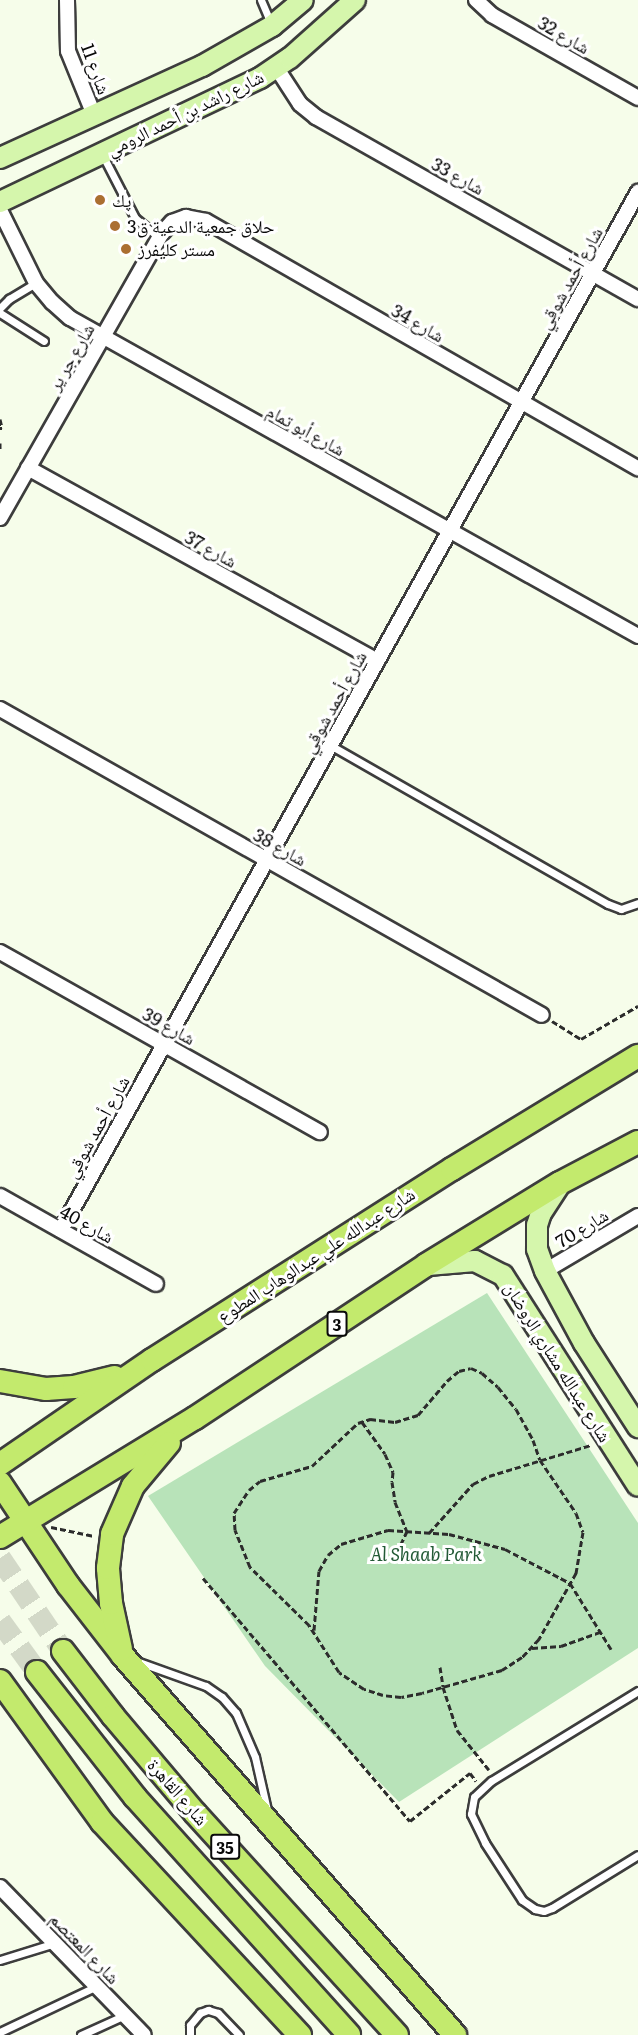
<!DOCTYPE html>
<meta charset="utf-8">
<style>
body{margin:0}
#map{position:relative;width:638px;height:2035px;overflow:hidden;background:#f6fdea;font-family:Literata,"Noto Naskh Arabic",serif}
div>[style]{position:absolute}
.green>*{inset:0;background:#b8e3b9}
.primary-tunnel>*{height:22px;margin-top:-11px;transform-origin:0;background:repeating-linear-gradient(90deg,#d3d9c8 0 22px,transparent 0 33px)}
.path>*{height:3px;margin-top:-1.5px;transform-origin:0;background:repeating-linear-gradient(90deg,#2c2c2c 0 6px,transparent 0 9px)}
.roads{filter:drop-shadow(2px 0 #3d3d3d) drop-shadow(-2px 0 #3d3d3d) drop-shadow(0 2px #3d3d3d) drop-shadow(0 -2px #3d3d3d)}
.lane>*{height:7px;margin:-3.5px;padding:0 3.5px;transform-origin:3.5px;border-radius:3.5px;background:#fff}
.street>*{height:14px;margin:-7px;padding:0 7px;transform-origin:7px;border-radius:7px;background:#fff}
.secondary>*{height:20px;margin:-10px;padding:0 10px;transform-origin:10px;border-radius:10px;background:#d5f6ac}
.primary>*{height:22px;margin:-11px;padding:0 11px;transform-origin:11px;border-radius:11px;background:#c3ea6d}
.dots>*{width:16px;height:16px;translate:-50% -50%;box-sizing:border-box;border:3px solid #fff;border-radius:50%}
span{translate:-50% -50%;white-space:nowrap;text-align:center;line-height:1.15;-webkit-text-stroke:6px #fff;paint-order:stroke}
.shield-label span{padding:2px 4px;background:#fff;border:2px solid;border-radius:4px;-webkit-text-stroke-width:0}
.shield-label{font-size:16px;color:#0a0a0a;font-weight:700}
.street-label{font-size:18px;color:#0a0a0a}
.poi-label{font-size:18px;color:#0a0a0a}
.left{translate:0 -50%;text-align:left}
.park-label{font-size:18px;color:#235a36;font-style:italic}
</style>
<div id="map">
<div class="green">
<div style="clip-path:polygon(487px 1293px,638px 1523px,638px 1648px,399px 1802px,265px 1666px,148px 1496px)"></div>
</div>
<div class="primary-tunnel">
<div style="left:0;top:1558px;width:112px;rotate:55.9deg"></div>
<div style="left:0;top:1621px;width:63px;rotate:54deg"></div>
</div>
<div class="path">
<div style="left:0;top:419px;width:9px;rotate:77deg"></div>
<div style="left:2px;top:428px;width:2px;rotate:180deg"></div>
<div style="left:0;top:443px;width:7px;rotate:90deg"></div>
<div style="left:552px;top:1021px;width:34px;rotate:32deg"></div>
<div style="left:581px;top:1039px;width:66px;rotate:-30.1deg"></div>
<div style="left:471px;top:1368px;width:12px;rotate:24deg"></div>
<div style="left:482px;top:1373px;width:21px;rotate:41deg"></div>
<div style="left:498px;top:1387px;width:28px;rotate:51deg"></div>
<div style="left:516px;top:1409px;width:35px;rotate:61deg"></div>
<div style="left:533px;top:1440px;width:21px;rotate:71deg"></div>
<div style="left:540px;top:1460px;width:64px;rotate:55.8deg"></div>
<div style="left:576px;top:1513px;width:20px;rotate:70deg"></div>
<div style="left:583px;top:1532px;width:42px;rotate:99.7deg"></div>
<div style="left:576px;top:1573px;width:76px;rotate:119.3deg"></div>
<div style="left:539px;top:1639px;width:25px;rotate:133deg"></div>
<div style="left:522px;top:1657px;width:24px;rotate:147deg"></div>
<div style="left:502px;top:1670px;width:83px;rotate:164deg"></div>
<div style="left:422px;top:1693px;width:21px;rotate:169deg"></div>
<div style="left:401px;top:1697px;width:18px;rotate:-174deg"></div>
<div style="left:383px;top:1695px;width:20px;rotate:-162deg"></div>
<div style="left:364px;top:1689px;width:30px;rotate:-146deg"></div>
<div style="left:339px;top:1672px;width:56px;rotate:-122.6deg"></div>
<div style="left:309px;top:1625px;width:83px;rotate:-135.5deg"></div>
<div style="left:250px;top:1567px;width:40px;rotate:-112deg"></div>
<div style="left:235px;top:1530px;width:17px;rotate:-93deg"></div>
<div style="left:234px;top:1513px;width:27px;rotate:-57deg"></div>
<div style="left:249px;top:1490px;width:14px;rotate:-39deg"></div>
<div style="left:260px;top:1481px;width:54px;rotate:-16.1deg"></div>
<div style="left:312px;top:1466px;width:63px;rotate:-43.1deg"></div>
<div style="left:358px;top:1423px;width:13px;rotate:-18deg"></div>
<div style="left:370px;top:1419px;width:25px;rotate:7deg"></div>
<div style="left:395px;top:1422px;width:24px;rotate:-17deg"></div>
<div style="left:418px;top:1415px;width:45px;rotate:-49.5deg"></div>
<div style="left:447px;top:1381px;width:16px;rotate:-40deg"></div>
<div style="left:459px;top:1371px;width:12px;rotate:-14deg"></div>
<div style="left:362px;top:1422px;width:39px;rotate:54deg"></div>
<div style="left:385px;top:1454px;width:20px;rotate:66deg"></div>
<div style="left:393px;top:1472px;width:10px;rotate:96deg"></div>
<div style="left:392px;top:1482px;width:20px;rotate:81deg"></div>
<div style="left:395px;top:1502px;width:31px;rotate:68deg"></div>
<div style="left:407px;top:1531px;width:23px;rotate:115deg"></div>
<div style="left:51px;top:1527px;width:44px;rotate:11.8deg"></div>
<div style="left:429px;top:1533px;width:66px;rotate:-48.1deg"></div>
<div style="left:473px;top:1484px;width:18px;rotate:-27deg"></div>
<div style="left:489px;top:1476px;width:107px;rotate:-16.9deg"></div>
<div style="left:203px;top:1578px;width:319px;rotate:49.6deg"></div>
<div style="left:410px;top:1821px;width:77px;rotate:-38.7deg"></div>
<div style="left:470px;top:1773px;width:10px;rotate:53deg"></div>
<div style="left:314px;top:1630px;width:59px;rotate:-85.2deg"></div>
<div style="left:319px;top:1571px;width:18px;rotate:-61deg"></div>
<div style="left:328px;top:1555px;width:17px;rotate:-40deg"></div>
<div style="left:341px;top:1544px;width:49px;rotate:-16.6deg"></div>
<div style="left:388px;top:1530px;width:61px;rotate:3.8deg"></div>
<div style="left:449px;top:1534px;width:58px;rotate:15deg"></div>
<div style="left:505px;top:1549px;width:73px;rotate:27.6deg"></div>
<div style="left:570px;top:1583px;width:78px;rotate:58.2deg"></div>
<div style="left:532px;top:1648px;width:29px;rotate:-4deg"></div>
<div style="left:561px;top:1646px;width:41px;rotate:-19.7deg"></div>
<div style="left:440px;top:1667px;width:20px;rotate:81deg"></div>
<div style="left:443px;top:1687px;width:45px;rotate:72deg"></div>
<div style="left:457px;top:1730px;width:51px;rotate:51.3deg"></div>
</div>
<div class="roads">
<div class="lane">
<div style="left:261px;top:0;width:26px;rotate:67deg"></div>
<div style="left:103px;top:156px;width:70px;rotate:62.7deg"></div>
<div style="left:135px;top:218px;width:32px;rotate:39deg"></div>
<div style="left:0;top:308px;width:13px;rotate:-45deg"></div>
<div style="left:9px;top:299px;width:31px;rotate:-31deg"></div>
<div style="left:0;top:313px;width:52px;rotate:32.5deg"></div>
<div style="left:330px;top:745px;width:320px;rotate:29.8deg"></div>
<div style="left:608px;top:904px;width:14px;rotate:21deg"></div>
<div style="left:621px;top:909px;width:18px;rotate:-19deg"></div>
<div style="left:136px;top:1661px;width:74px;rotate:19.7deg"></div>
<div style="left:206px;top:1686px;width:19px;rotate:35deg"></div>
<div style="left:222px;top:1697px;width:21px;rotate:49deg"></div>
<div style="left:236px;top:1713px;width:48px;rotate:66.6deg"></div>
<div style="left:255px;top:1757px;width:54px;rotate:77.2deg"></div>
<div style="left:638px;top:1691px;width:172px;rotate:148.5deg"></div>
<div style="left:491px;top:1781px;width:23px;rotate:137deg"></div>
<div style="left:474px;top:1797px;width:17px;rotate:100deg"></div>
<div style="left:471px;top:1814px;width:32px;rotate:64deg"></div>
<div style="left:485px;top:1843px;width:68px;rotate:57deg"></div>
<div style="left:522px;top:1900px;width:16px;rotate:35deg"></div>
<div style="left:535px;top:1909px;width:9px;rotate:13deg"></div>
<div style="left:544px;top:1911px;width:9px;rotate:-21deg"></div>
<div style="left:552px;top:1908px;width:101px;rotate:-31.6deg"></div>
<div style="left:0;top:1960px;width:58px;rotate:-17.2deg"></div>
<div style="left:0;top:2032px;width:107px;rotate:-25.4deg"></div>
<div style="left:81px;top:2035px;width:48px;rotate:-24.4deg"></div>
<div style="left:190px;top:2035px;width:10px;rotate:-90deg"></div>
<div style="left:190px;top:2025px;width:16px;rotate:-50deg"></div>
<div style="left:200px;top:2013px;width:9px;rotate:-21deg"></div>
<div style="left:208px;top:2010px;width:10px;rotate:17deg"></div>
<div style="left:218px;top:2013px;width:30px;rotate:46deg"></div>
</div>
<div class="street">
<div style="left:67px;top:0;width:51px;rotate:88.9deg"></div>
<div style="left:68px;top:51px;width:69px;rotate:67.9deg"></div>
<div style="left:476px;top:0;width:22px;rotate:43deg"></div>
<div style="left:492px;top:15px;width:168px;rotate:29.6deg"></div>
<div style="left:276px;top:67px;width:44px;rotate:57deg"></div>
<div style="left:300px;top:104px;width:21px;rotate:39deg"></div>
<div style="left:316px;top:117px;width:370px;rotate:29.5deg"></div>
<div style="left:0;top:210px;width:81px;rotate:63.7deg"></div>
<div style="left:36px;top:283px;width:25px;rotate:50deg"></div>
<div style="left:52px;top:302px;width:24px;rotate:42deg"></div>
<div style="left:70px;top:318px;width:651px;rotate:29.24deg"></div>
<div style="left:28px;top:468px;width:399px;rotate:28.9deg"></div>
<div style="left:0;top:518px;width:328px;rotate:-60.4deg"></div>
<div style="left:162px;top:233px;width:15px;rotate:-48deg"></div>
<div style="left:172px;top:222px;width:15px;rotate:-20deg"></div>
<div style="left:186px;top:217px;width:20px;rotate:11deg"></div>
<div style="left:206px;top:221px;width:498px;rotate:29.8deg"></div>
<div style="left:0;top:709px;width:622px;rotate:29.45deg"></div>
<div style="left:0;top:952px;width:367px;rotate:29.4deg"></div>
<div style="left:0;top:1196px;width:179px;rotate:29.4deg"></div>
<div style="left:61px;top:1230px;width:1188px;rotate:-60.93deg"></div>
<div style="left:545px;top:1271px;width:108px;rotate:-30.6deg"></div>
<div style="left:0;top:1887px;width:206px;rotate:45.8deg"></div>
</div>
<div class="secondary">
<div style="left:0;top:158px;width:222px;rotate:-24.5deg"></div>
<div style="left:202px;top:66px;width:81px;rotate:-29.7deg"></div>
<div style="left:272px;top:26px;width:40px;rotate:-40deg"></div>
<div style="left:0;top:202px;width:288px;rotate:-25.5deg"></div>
<div style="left:260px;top:78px;width:36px;rotate:-34deg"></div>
<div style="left:290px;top:58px;width:87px;rotate:-41.7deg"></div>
<div style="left:560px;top:1184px;width:35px;rotate:123deg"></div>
<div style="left:541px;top:1213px;width:13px;rotate:108deg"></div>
<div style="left:537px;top:1225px;width:24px;rotate:90deg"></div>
<div style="left:537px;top:1249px;width:23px;rotate:70deg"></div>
<div style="left:545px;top:1271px;width:82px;rotate:61.6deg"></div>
<div style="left:584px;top:1343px;width:100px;rotate:57.3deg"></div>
<div style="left:428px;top:1265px;width:47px;rotate:-4.9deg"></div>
<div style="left:475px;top:1261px;width:31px;rotate:27deg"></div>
<div style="left:503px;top:1275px;width:250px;rotate:57.4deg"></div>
</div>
<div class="primary">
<div style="left:0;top:1381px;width:47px;rotate:9.9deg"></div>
<div style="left:46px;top:1389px;width:28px;rotate:-4deg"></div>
<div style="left:74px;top:1387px;width:42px;rotate:-13.7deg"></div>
<div style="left:0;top:1464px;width:184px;rotate:-34.4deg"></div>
<div style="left:152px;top:1360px;width:356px;rotate:-32.5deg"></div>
<div style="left:452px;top:1169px;width:218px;rotate:-31.3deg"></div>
<div style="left:0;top:1483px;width:123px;rotate:56.3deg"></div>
<div style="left:68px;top:1585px;width:90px;rotate:52.2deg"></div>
<div style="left:123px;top:1656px;width:504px;rotate:48.78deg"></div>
<div style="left:0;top:1537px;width:228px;rotate:-31.4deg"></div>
<div style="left:195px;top:1418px;width:277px;rotate:-33.5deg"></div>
<div style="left:426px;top:1265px;width:157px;rotate:-31.5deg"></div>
<div style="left:560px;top:1183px;width:88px;rotate:-27.7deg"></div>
<div style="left:121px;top:1649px;width:47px;rotate:-102.3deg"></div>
<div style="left:111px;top:1603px;width:35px;rotate:-95deg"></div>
<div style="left:108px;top:1568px;width:34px;rotate:-83deg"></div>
<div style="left:112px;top:1534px;width:52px;rotate:-66.4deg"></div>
<div style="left:133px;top:1486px;width:56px;rotate:-50.1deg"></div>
<div style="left:63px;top:1651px;width:82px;rotate:52.4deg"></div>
<div style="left:113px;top:1716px;width:127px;rotate:49.8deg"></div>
<div style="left:195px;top:1813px;width:300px;rotate:47.7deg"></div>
<div style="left:37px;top:1672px;width:159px;rotate:51.9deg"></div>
<div style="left:135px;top:1797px;width:320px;rotate:48deg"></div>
<div style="left:0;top:1681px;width:174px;rotate:54.1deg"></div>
<div style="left:102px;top:1822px;width:291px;rotate:47.1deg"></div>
</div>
</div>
<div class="dots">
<div style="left:100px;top:200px;background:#ab6f32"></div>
<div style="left:115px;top:226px;background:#ab6f32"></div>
<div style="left:126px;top:249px;background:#ab6f32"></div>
</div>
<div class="shield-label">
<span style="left:337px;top:1324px">3</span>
<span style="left:225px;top:1847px">35</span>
</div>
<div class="street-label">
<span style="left:564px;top:35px;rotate:30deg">شارع 32</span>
<span style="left:96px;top:69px;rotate:70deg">شارع 11</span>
<span style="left:185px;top:113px;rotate:-26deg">شارع راشد بن أحمد الرومي</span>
<span style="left:458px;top:176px;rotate:29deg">شارع 33</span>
<span style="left:570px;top:278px;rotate:-61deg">شارع أحمد شوقي</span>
<span style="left:418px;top:323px;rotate:30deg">شارع 34</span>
<span style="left:71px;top:357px;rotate:-60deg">شارع جر ير</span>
<span style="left:306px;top:430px;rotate:29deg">شارع أبو تمام</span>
<span style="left:211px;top:549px;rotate:29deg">شارع 37</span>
<span style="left:334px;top:702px;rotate:-61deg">شارع أحمد شوقي</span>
<span style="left:280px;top:847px;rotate:29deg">شارع 38</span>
<span style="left:169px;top:1026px;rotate:29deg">شارع 39</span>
<span style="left:97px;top:1127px;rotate:-61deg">شارع أحمد شوقي</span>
<span style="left:87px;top:1224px;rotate:29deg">شارع 40</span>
<span style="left:582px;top:1228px;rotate:-31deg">شارع 70</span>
<span style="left:316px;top:1255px;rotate:-33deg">شارع عبدالله علي عبدالوهاب المطوع</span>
<span style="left:558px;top:1362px;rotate:58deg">شارع عبدالله مشاري الروضان</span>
<span style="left:178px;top:1792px;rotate:49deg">شارع القاهرة</span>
<span style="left:85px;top:1948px;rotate:46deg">شارع المعتصم</span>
</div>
<div class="poi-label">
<span class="left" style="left:112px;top:200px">پك</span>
<span class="left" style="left:127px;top:226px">حلاق جمعية الدعية ق3</span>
<span class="left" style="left:138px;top:249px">مستر كليفرز</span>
</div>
<div class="park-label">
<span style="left:426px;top:1554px">Al Shaab Park</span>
</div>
</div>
